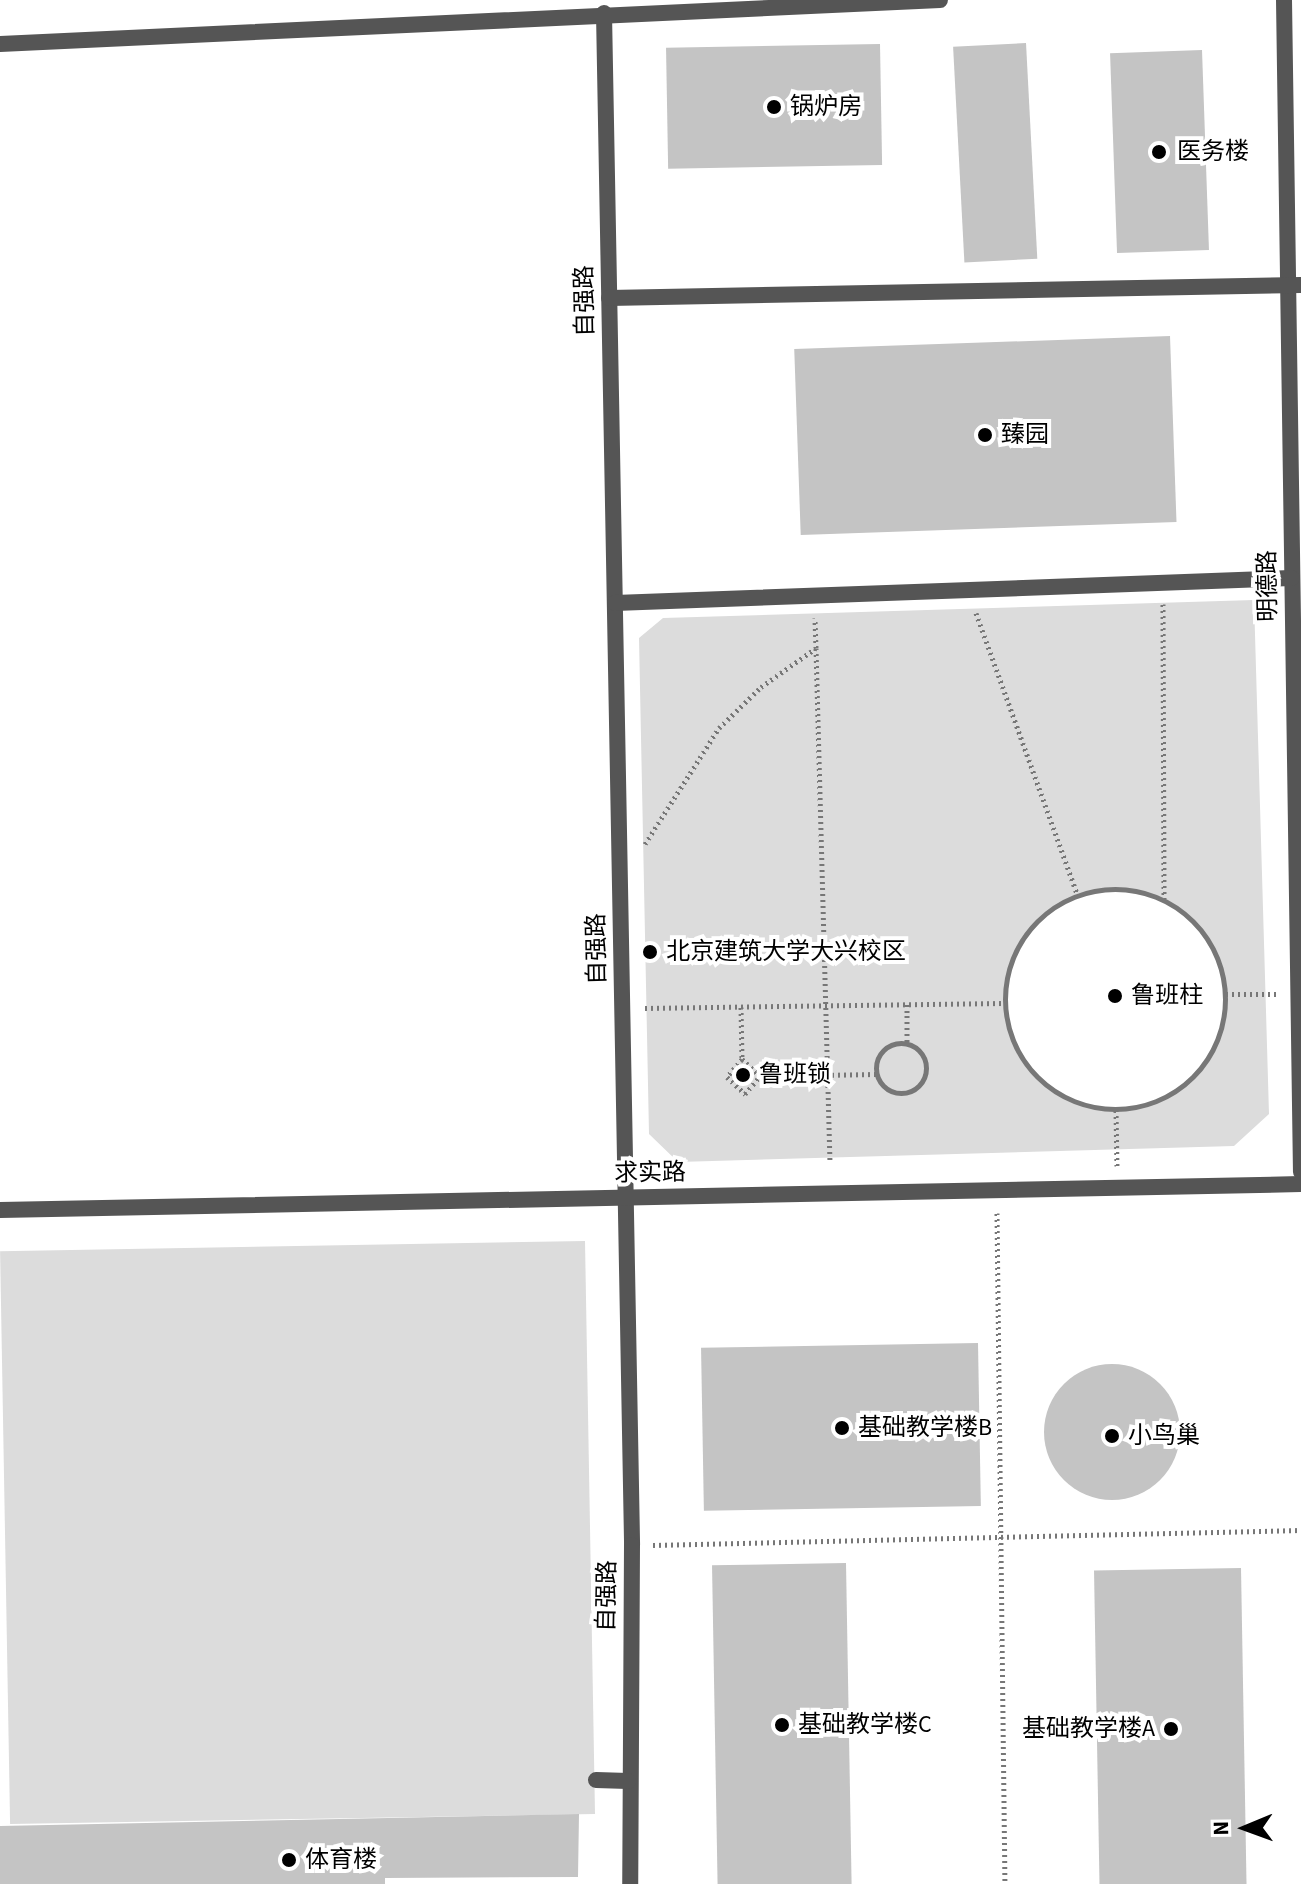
<!DOCTYPE html>
<meta charset="utf-8">
<style>
body{margin:0}
#map{position:relative;width:1301px;height:1884px;overflow:hidden;background:#fff;font-family:"Source Sans 3","Noto Sans SC",sans-serif}
div>[style]{position:absolute}
.green>*{inset:0;background:#dcdcdc;transform-origin:0 0}
.building>*{inset:0;background:#c4c4c4;transform-origin:0 0}
.round{border-radius:50%}
.path>*{height:5px;margin-top:-2.5px;transform-origin:0;background:repeating-linear-gradient(90deg,#777 0 2px,transparent 0 6px)}
.path>.ring{margin:-2.5px;padding:0;box-sizing:content-box;background:none;border:5px solid #777;border-radius:50%}
.service>*{height:16px;margin:-8px;padding:0 8px;transform-origin:8px;border-radius:8px;background:#555}
.minor>*{height:16px;margin:-8px;padding:0 8px;transform-origin:8px;border-radius:8px;background:#555}
.dots>*{width:22px;height:22px;translate:-50% -50%;box-sizing:border-box;border:4px solid #fff;border-radius:50%}
span{translate:-50% -50%;white-space:nowrap;text-align:center;line-height:1.15;-webkit-text-stroke:8px #fff;paint-order:stroke}
.poi-label{font-size:24px;color:#000}
.left{translate:0 -50%;text-align:left}
.right{translate:-100% -50%;text-align:right}
.street-label{font-size:24px;color:#000}
.north{position:absolute;left:1205px;top:1788px;width:80px;height:80px;-webkit-text-stroke:6px #fff;paint-order:stroke;rotate:269deg;font-size:22px;font-weight:700;line-height:32px;text-align:center;color:#000}
.north::after{content:'';display:block;margin:auto;width:28px;height:36px;background:#000;clip-path:polygon(50% 0,100% 100%,50% 72%,0 100%)}
</style>
<div id="map">
<div class="green">
<div style="clip-path:polygon(evenodd,1254px 600px,1269px 1114px,1234px 1146px,678px 1162px,649px 1134px,639px 638px,663px 618px,1254px 600px,1106px 888px,1164px 899px,1189px 916px,1221px 964px,1226px 994px,1222px 1029px,1207px 1061px,1183px 1087px,1151px 1104px,1116px 1110px,1083px 1106px,1052px 1091px,1027px 1067px,1011px 1037px,1004px 1003px,1009px 969px,1023px 937px,1047px 911px,1077px 894px,1106px 888px)"></div>
<div style="left:585px;top:1241px;width:573px;height:585px;rotate:89deg"></div>
</div>
<div class="building">
<div style="left:1026px;top:43px;width:216px;height:73px;rotate:87deg"></div>
<div style="left:880px;top:44px;width:121px;height:214px;rotate:89deg"></div>
<div style="left:1202px;top:50px;width:200px;height:92px;rotate:88deg"></div>
<div style="left:1170px;top:336px;width:186px;height:376px;rotate:88deg"></div>
<div style="left:978px;top:1343px;width:163px;height:277px;rotate:89deg"></div>
<div class="round" style="left:1044px;top:1364px;width:136px;height:136px"></div>
<div style="left:846px;top:1563px;width:321px;height:134px;rotate:89deg"></div>
<div style="left:1241px;top:1568px;width:316px;height:147px;rotate:89deg"></div>
<div style="clip-path:polygon(579px 1814px,578px 1877px,385px 1878px,385px 1884px,0 1884px,0 1826px)"></div>
</div>
<div class="path">
<div style="left:1163px;top:604px;width:295px;rotate:89.8deg"></div>
<div style="left:976px;top:613px;width:299px;rotate:70.2deg"></div>
<div style="left:816px;top:648px;width:514px;rotate:88.44deg"></div>
<div style="left:645px;top:844px;width:138px;rotate:-57.5deg"></div>
<div style="left:719px;top:728px;width:59px;rotate:-44.3deg"></div>
<div style="left:761px;top:687px;width:67px;rotate:-35.3deg"></div>
<div style="left:816px;top:648px;width:30px;rotate:-92deg"></div>
<div class="ring" style="left:1005px;top:889px;width:215px;height:215px"></div>
<div style="left:1226px;top:994px;width:50px"></div>
<div style="left:907px;top:1004px;width:39px;rotate:90deg"></div>
<div style="left:741px;top:1007px;width:52px;rotate:88.9deg"></div>
<div style="left:742px;top:1059px;width:25px;rotate:43deg"></div>
<div style="left:645px;top:1008px;width:359px;rotate:-0.8deg"></div>
<div class="ring" style="left:876px;top:1043px;width:45px;height:45px"></div>
<div style="left:742px;top:1059px;width:23px;rotate:130deg"></div>
<div style="left:727px;top:1077px;width:25px;rotate:43deg"></div>
<div style="left:745px;top:1094px;width:23px;rotate:-50deg"></div>
<div style="left:760px;top:1076px;width:117px;rotate:-1deg"></div>
<div style="left:1116px;top:1110px;width:56px;rotate:89deg"></div>
<div style="left:997px;top:1213px;width:671px;rotate:89.32deg"></div>
<div style="left:653px;top:1545px;width:648px;rotate:-1.33deg"></div>
</div>
<div class="service">
<div style="left:1284px;top:0;width:1172px;rotate:89.17deg"></div>
<div style="left:604px;top:13px;width:1532px;rotate:88.95deg"></div>
<div style="left:632px;top:1545px;width:339px;rotate:90.3deg"></div>
<div style="left:0;top:44px;width:941px;rotate:-2.68deg"></div>
<div style="left:609px;top:298px;width:692px;rotate:-1.08deg"></div>
<div style="left:615px;top:603px;width:677px;rotate:-2.11deg"></div>
<div style="left:0;top:1210px;width:1301px;rotate:-1.14deg"></div>
</div>
<div class="minor">
<div style="left:596px;top:1780px;width:32px;rotate:2deg"></div>
</div>
<div class="dots">
<div style="left:774px;top:107px;background:#000"></div>
<div style="left:1159px;top:152px;background:#000"></div>
<div style="left:985px;top:435px;background:#000"></div>
<div style="left:650px;top:952px;background:#000"></div>
<div style="left:1115px;top:996px;background:#000"></div>
<div style="left:743px;top:1075px;background:#000"></div>
<div style="left:842px;top:1428px;background:#000"></div>
<div style="left:1112px;top:1436px;background:#000"></div>
<div style="left:782px;top:1725px;background:#000"></div>
<div style="left:1171px;top:1729px;background:#000"></div>
<div style="left:289px;top:1860px;background:#000"></div>
</div>
<div class="poi-label">
<span class="left" style="left:790px;top:107px">锅炉房</span>
<span class="left" style="left:1177px;top:152px">医务楼</span>
<span class="left" style="left:1001px;top:435px">臻园</span>
<span class="left" style="left:666px;top:952px">北京建筑大学大兴校区</span>
<span class="left" style="left:1131px;top:996px">鲁班柱</span>
<span class="left" style="left:759px;top:1075px">鲁班锁</span>
<span class="left" style="left:858px;top:1428px">基础教学楼B</span>
<span class="left" style="left:1128px;top:1436px">小鸟巢</span>
<span class="left" style="left:798px;top:1725px">基础教学楼C</span>
<span class="right" style="left:1155px;top:1729px">基础教学楼A</span>
<span class="left" style="left:305px;top:1860px">体育楼</span>
</div>
<div class="street-label">
<span style="left:585px;top:301px;rotate:-91deg">自强路</span>
<span style="left:1268px;top:586px;rotate:-91deg">明德路</span>
<span style="left:597px;top:949px;rotate:-91deg">自强路</span>
<span style="left:650px;top:1173px;rotate:-1deg">求实路</span>
<span style="left:607px;top:1596px;rotate:-89deg">自强路</span>
</div>
<div class="north">N</div>
</div>
